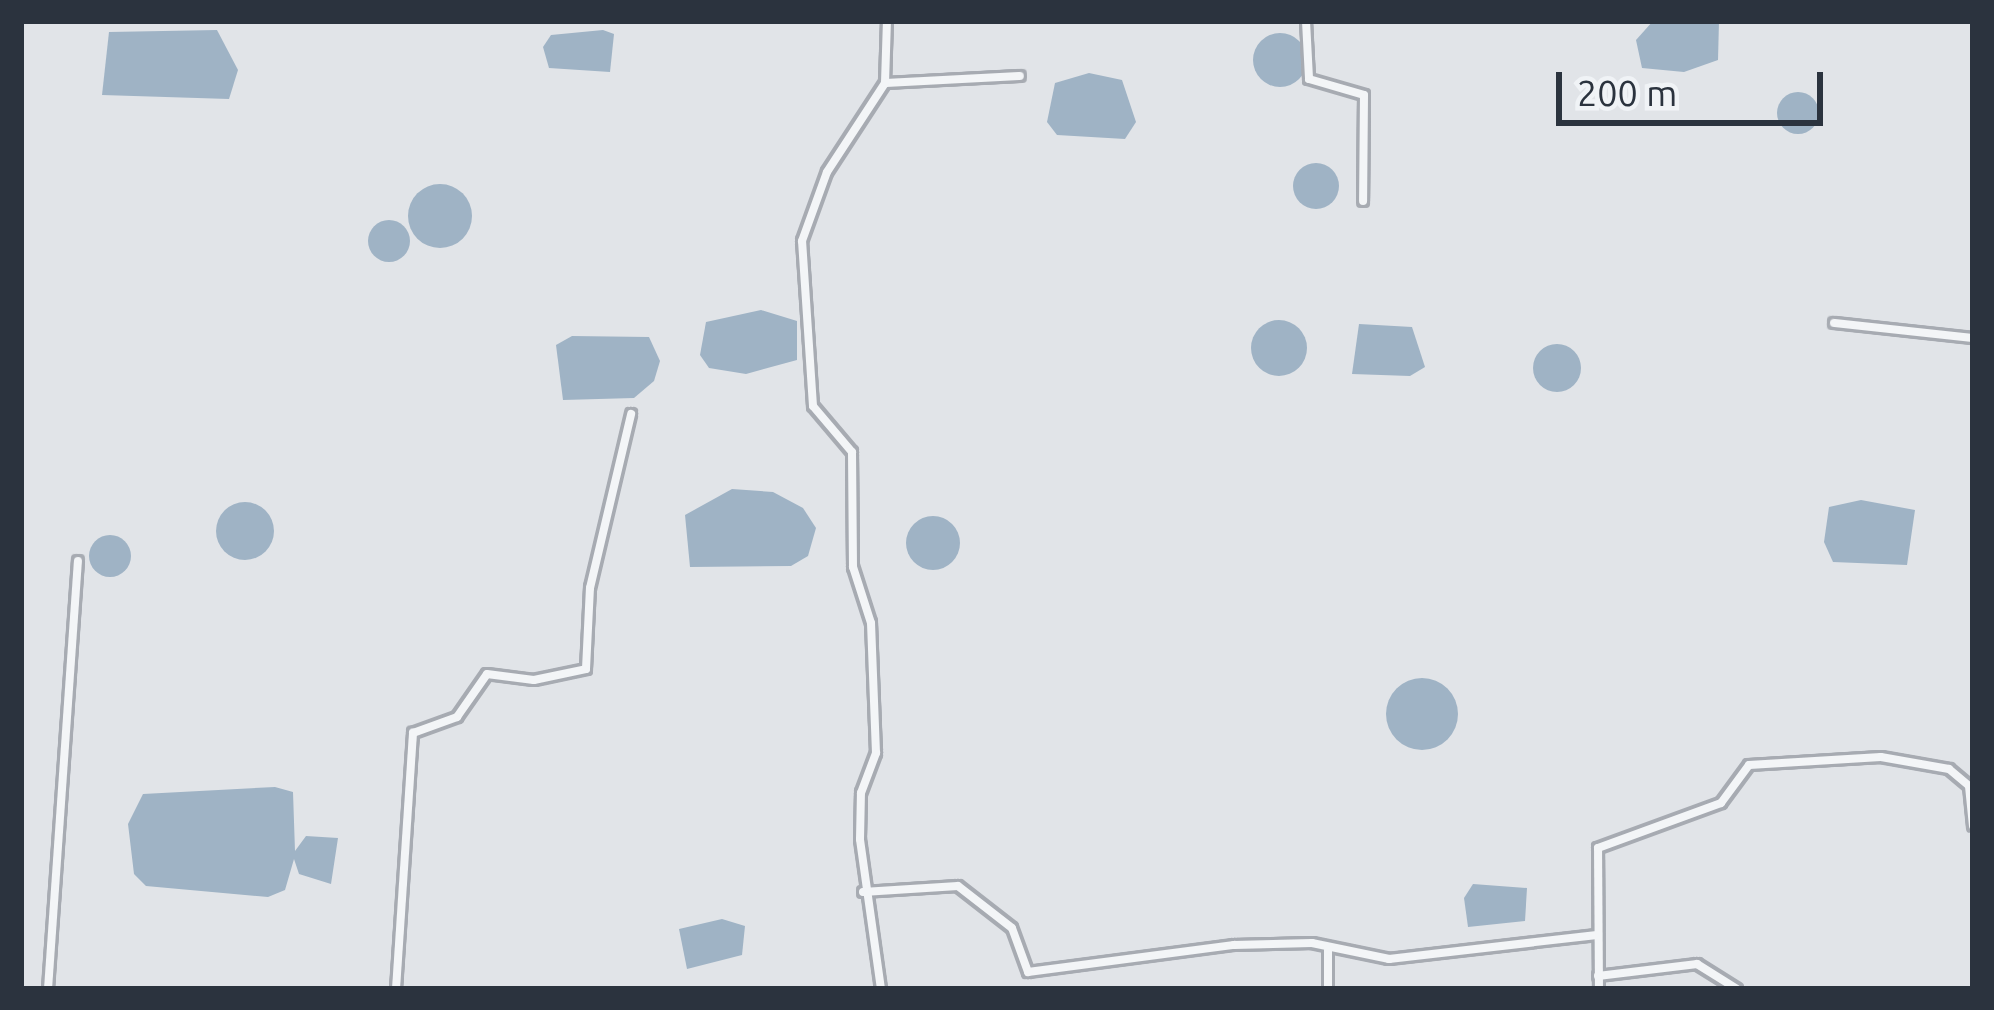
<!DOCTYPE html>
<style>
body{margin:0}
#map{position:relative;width:1994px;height:1010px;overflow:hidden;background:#e1e4e8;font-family:Ubuntu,sans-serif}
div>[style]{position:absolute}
.water>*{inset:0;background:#9fb3c5}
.round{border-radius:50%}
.roads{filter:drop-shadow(3px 0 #a7abb2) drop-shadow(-3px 0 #a7abb2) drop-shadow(0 3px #a7abb2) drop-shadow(0 -3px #a7abb2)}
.street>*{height:8px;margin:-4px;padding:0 4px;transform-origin:4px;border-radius:4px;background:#f3f5f7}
span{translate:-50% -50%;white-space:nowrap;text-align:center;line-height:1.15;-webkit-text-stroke:10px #f0f3f6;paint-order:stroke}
.frame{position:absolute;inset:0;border:24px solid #2b333e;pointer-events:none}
.scale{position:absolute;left:1556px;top:72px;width:267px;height:54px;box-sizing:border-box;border:6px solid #2b333e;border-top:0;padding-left:15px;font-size:36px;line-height:42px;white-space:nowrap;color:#2b333e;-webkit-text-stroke:9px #f0f3f6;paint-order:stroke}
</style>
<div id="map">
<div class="water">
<div style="clip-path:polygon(1653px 21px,1719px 21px,1718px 60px,1684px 72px,1642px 68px,1636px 40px)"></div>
<div style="clip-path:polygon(217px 30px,238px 70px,229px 99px,102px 95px,109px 32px)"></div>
<div style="clip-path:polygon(603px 30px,614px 34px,610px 72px,549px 68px,543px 47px,551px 35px)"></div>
<div class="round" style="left:1253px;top:33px;width:54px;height:54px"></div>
<div style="clip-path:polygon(1089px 73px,1122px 80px,1136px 122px,1125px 139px,1057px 135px,1047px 122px,1055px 83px)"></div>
<div class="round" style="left:1777px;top:92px;width:42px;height:42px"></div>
<div class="round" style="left:1293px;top:163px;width:46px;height:46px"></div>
<div class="round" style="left:408px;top:184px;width:64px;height:64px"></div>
<div class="round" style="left:368px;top:220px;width:42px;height:42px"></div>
<div style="clip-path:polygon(761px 310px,797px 321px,797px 360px,746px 374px,709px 368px,700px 355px,706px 322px)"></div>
<div class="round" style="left:1251px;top:320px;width:56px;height:56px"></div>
<div style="clip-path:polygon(1359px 324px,1412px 327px,1425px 367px,1410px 376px,1352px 374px)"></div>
<div style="clip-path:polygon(572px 336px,649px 337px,660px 361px,654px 381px,634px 398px,563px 400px,556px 345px)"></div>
<div class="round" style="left:1533px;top:344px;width:48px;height:48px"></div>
<div style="clip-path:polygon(732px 489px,773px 492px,803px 508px,816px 528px,808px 556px,791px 566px,690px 567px,685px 515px)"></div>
<div style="clip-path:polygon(1861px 500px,1915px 510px,1907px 565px,1833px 562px,1824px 542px,1829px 507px)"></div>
<div class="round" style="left:216px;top:502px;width:58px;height:58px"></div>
<div class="round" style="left:906px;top:516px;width:54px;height:54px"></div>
<div class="round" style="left:89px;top:535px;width:42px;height:42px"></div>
<div class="round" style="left:1386px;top:678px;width:72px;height:72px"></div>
<div style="clip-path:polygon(275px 787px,293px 792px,295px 851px,306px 836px,338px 838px,331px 884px,299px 874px,294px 859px,285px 890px,268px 897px,146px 886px,134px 874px,128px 824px,143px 794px)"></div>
<div style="clip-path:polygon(1473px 884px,1527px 888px,1525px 921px,1468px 927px,1464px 898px)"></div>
<div style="clip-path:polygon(722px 919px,745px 926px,742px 955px,687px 969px,679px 929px)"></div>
</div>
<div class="roads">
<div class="street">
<div style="left:1306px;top:21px;width:58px;rotate:87deg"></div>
<div style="left:1309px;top:79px;width:57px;rotate:16.2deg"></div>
<div style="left:1364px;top:95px;width:106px;rotate:90.5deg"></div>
<div style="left:885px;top:83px;width:135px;rotate:-3deg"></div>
<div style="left:1834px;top:323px;width:140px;rotate:6.2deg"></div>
<div style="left:863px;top:892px;width:95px;rotate:-3.6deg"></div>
<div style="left:958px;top:886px;width:68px;rotate:37.9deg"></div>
<div style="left:1012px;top:928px;width:47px;rotate:70deg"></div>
<div style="left:1028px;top:972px;width:208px;rotate:-7.5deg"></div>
<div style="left:1234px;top:945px;width:78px;rotate:-1.5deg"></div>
<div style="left:1312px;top:943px;width:79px;rotate:11.7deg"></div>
<div style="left:1389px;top:959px;width:207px;rotate:-6.6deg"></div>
<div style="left:1328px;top:950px;width:39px;rotate:90deg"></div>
<div style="left:1598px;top:976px;width:100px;rotate:-6.9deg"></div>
<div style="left:1697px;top:964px;width:47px;rotate:32deg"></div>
<div style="left:48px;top:989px;width:429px;rotate:-86deg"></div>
<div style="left:396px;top:989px;width:257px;rotate:-86.2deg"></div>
<div style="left:413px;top:733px;width:47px;rotate:-20deg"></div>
<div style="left:457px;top:717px;width:52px;rotate:-55.1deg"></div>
<div style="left:487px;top:674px;width:47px;rotate:7.3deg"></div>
<div style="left:534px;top:680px;width:53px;rotate:-11.9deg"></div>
<div style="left:586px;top:669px;width:81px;rotate:-87.2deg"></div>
<div style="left:590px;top:588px;width:179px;rotate:-76.7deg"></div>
<div style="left:881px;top:989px;width:151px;rotate:-98deg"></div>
<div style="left:860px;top:839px;width:46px;rotate:-88.8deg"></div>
<div style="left:861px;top:793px;width:43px;rotate:-69.4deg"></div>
<div style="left:876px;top:753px;width:130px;rotate:-92.2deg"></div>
<div style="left:871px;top:623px;width:59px;rotate:-107.8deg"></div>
<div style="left:853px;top:567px;width:115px;rotate:-90.5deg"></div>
<div style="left:852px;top:452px;width:60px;rotate:-130.3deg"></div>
<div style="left:813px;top:406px;width:165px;rotate:-93.8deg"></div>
<div style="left:802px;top:241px;width:73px;rotate:-70.1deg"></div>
<div style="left:827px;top:172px;width:106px;rotate:-56.9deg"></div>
<div style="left:885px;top:83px;width:62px;rotate:-88.2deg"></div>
<div style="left:1599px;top:989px;width:141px;rotate:-90.4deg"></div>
<div style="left:1598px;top:848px;width:131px;rotate:-20.1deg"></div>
<div style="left:1721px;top:803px;width:47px;rotate:-53.6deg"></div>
<div style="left:1749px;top:765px;width:132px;rotate:-3.5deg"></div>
<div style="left:1881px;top:757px;width:69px;rotate:10deg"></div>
<div style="left:1949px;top:769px;width:26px;rotate:40deg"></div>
<div style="left:1969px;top:786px;width:40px;rotate:84.3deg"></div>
</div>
</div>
<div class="frame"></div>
<div class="scale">200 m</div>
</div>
